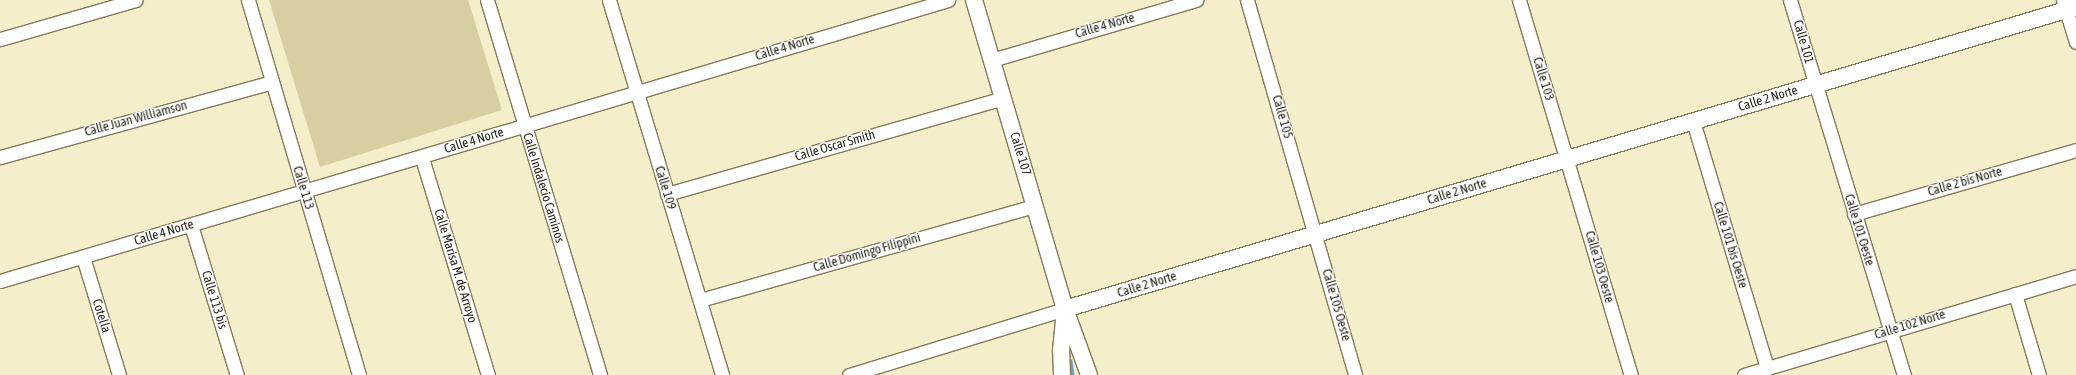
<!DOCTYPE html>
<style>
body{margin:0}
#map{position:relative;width:2076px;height:375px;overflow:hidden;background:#f4eecb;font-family:"Asap Condensed",sans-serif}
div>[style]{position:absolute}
.green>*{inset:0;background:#d7cfa1}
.stream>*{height:4.5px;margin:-2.25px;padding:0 2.25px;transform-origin:2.25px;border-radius:2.25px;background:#7999c0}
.roads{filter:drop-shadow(1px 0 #817b5b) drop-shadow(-1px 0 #817b5b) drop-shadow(0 1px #817b5b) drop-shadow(0 -1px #817b5b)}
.minor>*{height:13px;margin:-6.5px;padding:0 6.5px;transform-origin:6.5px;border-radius:6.5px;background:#fff}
.tertiary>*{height:16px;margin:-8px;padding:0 8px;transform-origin:8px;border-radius:8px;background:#fff}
span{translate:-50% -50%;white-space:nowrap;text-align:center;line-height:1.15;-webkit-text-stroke:3px #fff;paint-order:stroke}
.street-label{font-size:13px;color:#211f12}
</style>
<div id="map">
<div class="green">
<div style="clip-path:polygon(269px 0,468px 0,502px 110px,320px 167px)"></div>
</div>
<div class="stream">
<div style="left:1070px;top:361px;width:14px;rotate:82deg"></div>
</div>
<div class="roads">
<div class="minor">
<div style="left:248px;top:0;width:391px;rotate:73.5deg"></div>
<div style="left:487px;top:0;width:392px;rotate:73.2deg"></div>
<div style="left:609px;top:0;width:392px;rotate:73.2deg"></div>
<div style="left:1247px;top:0;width:390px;rotate:73.9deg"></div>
<div style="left:1519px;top:0;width:391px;rotate:73.4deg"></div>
<div style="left:1790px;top:0;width:392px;rotate:73.1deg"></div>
<div style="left:2063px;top:0;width:44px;rotate:72.8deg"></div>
<div style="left:0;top:39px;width:141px;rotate:-16deg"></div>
<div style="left:992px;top:60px;width:213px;rotate:-16.4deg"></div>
<div style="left:1693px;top:121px;width:258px;rotate:73.3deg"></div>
<div style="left:0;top:157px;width:282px;rotate:-15.4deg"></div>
<div style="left:422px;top:158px;width:227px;rotate:73.1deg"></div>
<div style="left:667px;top:194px;width:349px;rotate:-15.9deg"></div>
<div style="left:1854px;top:214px;width:231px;rotate:-16.1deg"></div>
<div style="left:191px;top:225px;width:157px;rotate:73deg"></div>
<div style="left:83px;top:257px;width:123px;rotate:73deg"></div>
<div style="left:0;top:281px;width:989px;rotate:-16.51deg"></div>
<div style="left:2015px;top:294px;width:84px;rotate:73.5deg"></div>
<div style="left:700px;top:300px;width:348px;rotate:-15.7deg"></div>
<div style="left:849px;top:375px;width:226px;rotate:-17deg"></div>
<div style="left:1744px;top:375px;width:346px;rotate:-16.6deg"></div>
</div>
<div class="tertiary">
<div style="left:974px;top:0;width:322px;rotate:73.6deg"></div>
<div style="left:1065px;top:309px;width:70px;rotate:70deg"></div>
<div style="left:1065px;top:309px;width:1055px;rotate:-16.63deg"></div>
<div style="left:1062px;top:375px;width:25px;rotate:-92deg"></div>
<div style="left:1061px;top:350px;width:40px;rotate:-84.3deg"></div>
</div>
</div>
<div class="street-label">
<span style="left:1105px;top:26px;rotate:-16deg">Calle 4 Norte</span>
<span style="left:1803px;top:42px;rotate:74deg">Calle 101</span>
<span style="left:785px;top:48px;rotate:-17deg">Calle 4 Norte</span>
<span style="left:1543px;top:79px;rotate:73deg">Calle 103</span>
<span style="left:1768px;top:99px;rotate:-17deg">Calle 2 Norte</span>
<span style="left:1282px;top:117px;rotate:74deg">Calle 105</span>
<span style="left:136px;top:119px;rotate:-15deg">Calle Juan Williamson</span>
<span style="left:474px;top:141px;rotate:-17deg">Calle 4 Norte</span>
<span style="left:835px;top:146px;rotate:-16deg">Calle Oscar Smith</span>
<span style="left:1020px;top:154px;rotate:73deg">Calle 107</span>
<span style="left:1965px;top:182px;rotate:-16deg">Calle 2 bis Norte</span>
<span style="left:303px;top:188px;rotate:73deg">Calle 113</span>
<span style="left:543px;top:188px;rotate:73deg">Calle Indalecio Caminos</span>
<span style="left:665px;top:188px;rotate:73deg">Calle 109</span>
<span style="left:1457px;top:192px;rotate:-17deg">Calle 2 Norte</span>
<span style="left:1859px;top:230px;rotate:73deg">Calle 101 Oeste</span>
<span style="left:164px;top:233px;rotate:-17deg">Calle 4 Norte</span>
<span style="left:1730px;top:245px;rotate:73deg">Calle 101 bis Oeste</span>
<span style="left:867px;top:253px;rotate:-16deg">Calle Domingo Filippini</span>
<span style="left:455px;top:266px;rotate:73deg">Calle Marisa M. de Arroyo</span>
<span style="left:1599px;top:267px;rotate:74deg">Calle 103 Oeste</span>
<span style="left:1147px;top:285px;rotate:-17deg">Calle 2 Norte</span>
<span style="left:214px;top:300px;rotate:73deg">Calle 113 bis</span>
<span style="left:1336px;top:305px;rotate:74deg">Calle 105 Oeste</span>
<span style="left:101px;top:316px;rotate:73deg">Cotella</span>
<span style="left:1910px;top:325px;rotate:-17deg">Calle 102 Norte</span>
</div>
</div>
